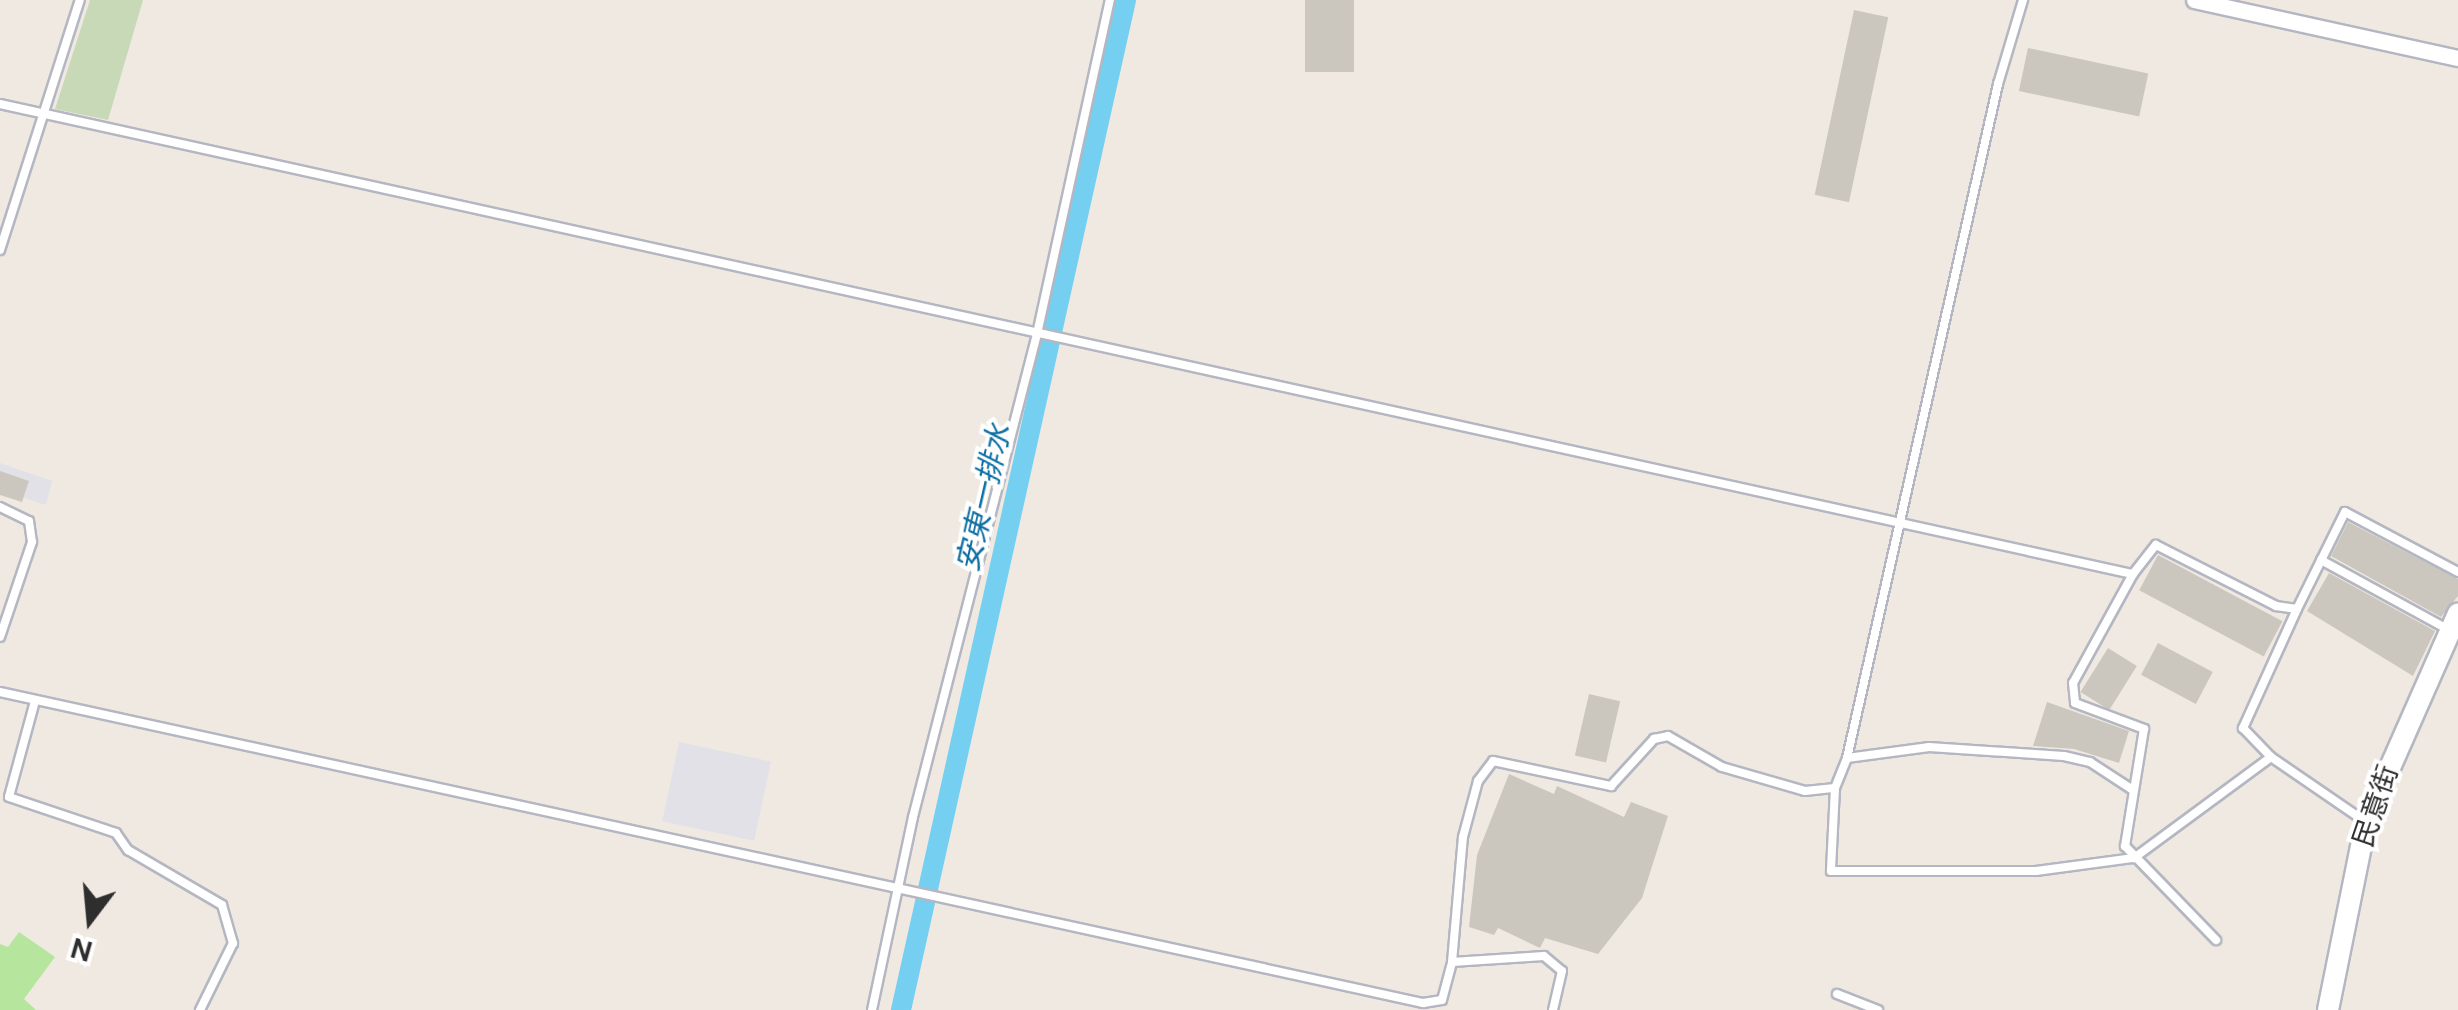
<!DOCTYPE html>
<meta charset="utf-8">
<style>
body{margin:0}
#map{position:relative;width:2458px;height:1010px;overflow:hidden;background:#efe9e1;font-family:"DM Sans","Noto Sans TC",sans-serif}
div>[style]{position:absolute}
.industrial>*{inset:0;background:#e3e1e8;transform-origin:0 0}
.green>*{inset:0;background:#b6e59e}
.cemetery>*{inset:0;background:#c8d9b8}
.canal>*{height:20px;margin:-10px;padding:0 10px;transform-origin:10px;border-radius:10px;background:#75cff0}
.building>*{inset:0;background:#cbc7bf;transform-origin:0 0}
.roads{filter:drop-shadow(2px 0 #b4b7c1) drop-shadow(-2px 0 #b4b7c1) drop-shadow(0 2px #b4b7c1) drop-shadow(0 -2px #b4b7c1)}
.service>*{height:8px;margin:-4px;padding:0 4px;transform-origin:4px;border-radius:4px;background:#fff}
.minor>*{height:15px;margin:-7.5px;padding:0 7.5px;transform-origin:7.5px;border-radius:7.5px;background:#fff}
.tertiary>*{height:20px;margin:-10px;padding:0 10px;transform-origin:10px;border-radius:10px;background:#fff}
span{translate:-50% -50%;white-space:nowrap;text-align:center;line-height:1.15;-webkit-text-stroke:8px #fff;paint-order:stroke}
.street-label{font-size:28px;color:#2e2e2e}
.water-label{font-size:30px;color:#0d6fa3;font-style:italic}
.north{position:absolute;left:40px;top:870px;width:100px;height:100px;-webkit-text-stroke:8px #fff;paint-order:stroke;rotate:196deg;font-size:28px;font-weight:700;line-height:40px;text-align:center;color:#2e2e2e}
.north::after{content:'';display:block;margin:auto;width:35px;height:45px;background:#2e2e2e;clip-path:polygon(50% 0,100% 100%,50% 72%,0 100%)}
</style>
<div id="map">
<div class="industrial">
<div style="clip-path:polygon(0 463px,52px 481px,46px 505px,0 490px)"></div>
<div style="left:679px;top:742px;width:94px;height:81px;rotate:12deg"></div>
</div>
<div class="green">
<div style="clip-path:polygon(19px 932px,55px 957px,24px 999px,36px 1010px,0 1010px,0 944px,8px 947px)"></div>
</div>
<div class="cemetery">
<div style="clip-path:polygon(90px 0,143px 0,108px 120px,55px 109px)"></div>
</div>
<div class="canal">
<div style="left:901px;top:1010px;width:1035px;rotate:-77.44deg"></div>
</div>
<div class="building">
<div style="left:1305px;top:0;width:49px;height:72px"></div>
<div style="left:1854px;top:10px;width:35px;height:189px;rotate:12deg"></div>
<div style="left:2028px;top:48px;width:123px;height:44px;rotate:12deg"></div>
<div style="clip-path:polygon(0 471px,29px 481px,22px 502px,0 495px)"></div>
<div style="clip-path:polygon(2348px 522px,2458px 579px,2458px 596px,2441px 617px,2331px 556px)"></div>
<div style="left:2158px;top:555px;width:141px;height:40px;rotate:28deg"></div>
<div style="clip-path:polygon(2329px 573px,2435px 631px,2413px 676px,2307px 611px)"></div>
<div style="left:2158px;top:643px;width:62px;height:36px;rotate:28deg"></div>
<div style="left:2108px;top:648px;width:34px;height:52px;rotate:32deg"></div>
<div style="left:1589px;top:694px;width:32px;height:63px;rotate:13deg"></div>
<div style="clip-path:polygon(2047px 702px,2129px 731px,2119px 763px,2074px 749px,2033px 746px)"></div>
<div style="clip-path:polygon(1509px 774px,1554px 794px,1557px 786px,1624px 817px,1631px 802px,1668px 816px,1642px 898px,1598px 954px,1545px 938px,1540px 948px,1498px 928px,1494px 935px,1469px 927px,1477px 855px)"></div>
</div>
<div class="roads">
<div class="service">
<div style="left:0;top:104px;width:2184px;rotate:12.43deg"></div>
<div style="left:2133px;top:574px;width:37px;rotate:-52deg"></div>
<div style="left:2156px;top:545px;width:135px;rotate:26.9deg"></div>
<div style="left:2276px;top:606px;width:21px;rotate:8deg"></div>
<div style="left:2297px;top:609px;width:108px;rotate:-63.7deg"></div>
<div style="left:2345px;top:512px;width:128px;rotate:28deg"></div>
<div style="left:0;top:250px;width:262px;rotate:-72.3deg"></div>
<div style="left:0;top:507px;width:32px;rotate:26deg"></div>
<div style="left:29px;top:521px;width:21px;rotate:82deg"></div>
<div style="left:32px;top:542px;width:100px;rotate:108.6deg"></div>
<div style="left:2321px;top:560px;width:146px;rotate:28.7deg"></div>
<div style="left:2133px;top:574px;width:124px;rotate:118.8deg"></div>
<div style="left:2073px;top:683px;width:20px;rotate:84deg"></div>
<div style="left:2075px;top:703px;width:74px;rotate:20.6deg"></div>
<div style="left:2144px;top:729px;width:119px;rotate:99.2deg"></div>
<div style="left:2125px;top:846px;width:131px;rotate:45.9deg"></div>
<div style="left:2297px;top:609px;width:131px;rotate:114.4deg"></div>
<div style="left:2243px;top:728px;width:40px;rotate:46deg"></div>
<div style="left:2271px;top:757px;width:115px;rotate:34.4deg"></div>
<div style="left:0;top:692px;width:1457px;rotate:12.33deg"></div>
<div style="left:1423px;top:1003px;width:19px;rotate:-9deg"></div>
<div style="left:1442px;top:1000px;width:39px;rotate:-75deg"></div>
<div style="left:1452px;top:962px;width:125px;rotate:-85deg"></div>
<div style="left:1463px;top:837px;width:58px;rotate:-75deg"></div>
<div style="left:1478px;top:781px;width:25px;rotate:-53deg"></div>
<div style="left:1493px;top:761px;width:121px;rotate:12deg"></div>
<div style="left:1611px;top:786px;width:64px;rotate:-47.5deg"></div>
<div style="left:1654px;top:739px;width:14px;rotate:-12deg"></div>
<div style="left:1668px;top:736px;width:62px;rotate:29.9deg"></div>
<div style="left:1722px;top:767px;width:86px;rotate:16.1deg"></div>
<div style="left:1805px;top:791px;width:30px;rotate:-6deg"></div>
<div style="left:1835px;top:788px;width:32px;rotate:-68deg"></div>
<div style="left:1847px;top:758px;width:83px;rotate:-7.6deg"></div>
<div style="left:1929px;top:747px;width:135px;rotate:3.8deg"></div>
<div style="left:2064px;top:756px;width:27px;rotate:13deg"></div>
<div style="left:2090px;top:762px;width:51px;rotate:33.1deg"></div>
<div style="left:35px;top:701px;width:99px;rotate:105.2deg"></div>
<div style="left:9px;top:797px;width:113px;rotate:18.6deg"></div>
<div style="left:116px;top:833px;width:21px;rotate:55deg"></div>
<div style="left:128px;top:850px;width:109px;rotate:30.3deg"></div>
<div style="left:222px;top:905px;width:40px;rotate:74deg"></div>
<div style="left:233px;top:943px;width:75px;rotate:116.2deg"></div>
<div style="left:1847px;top:758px;width:691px;rotate:-77.37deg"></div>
<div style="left:1998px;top:84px;width:88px;rotate:-73.4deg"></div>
<div style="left:1835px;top:788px;width:83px;rotate:92.8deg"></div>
<div style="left:1831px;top:871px;width:205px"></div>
<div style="left:2036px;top:871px;width:99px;rotate:-7.6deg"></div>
<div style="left:2134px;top:858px;width:170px;rotate:-36.4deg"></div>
<div style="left:1452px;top:962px;width:92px;rotate:-3.7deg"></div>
<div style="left:1544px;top:956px;width:23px;rotate:40deg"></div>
<div style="left:1562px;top:971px;width:40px;rotate:103deg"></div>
<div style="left:1837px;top:994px;width:44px;rotate:21.3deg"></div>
<div style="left:872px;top:1010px;width:197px;rotate:-78deg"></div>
<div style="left:913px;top:817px;width:499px;rotate:-75.6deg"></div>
<div style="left:1037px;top:334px;width:342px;rotate:-77.7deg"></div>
</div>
<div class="minor">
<div style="left:2194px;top:0;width:270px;rotate:12.4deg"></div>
</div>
<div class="tertiary">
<div style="left:2328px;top:1010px;width:192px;rotate:-78.6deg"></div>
<div style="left:2366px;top:822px;width:228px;rotate:-66.2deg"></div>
</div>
</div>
<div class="street-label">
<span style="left:2376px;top:806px;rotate:-71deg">民意街</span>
</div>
<div class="water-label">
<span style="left:984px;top:498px;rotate:-77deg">安東一排水</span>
</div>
<div class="north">N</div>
</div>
